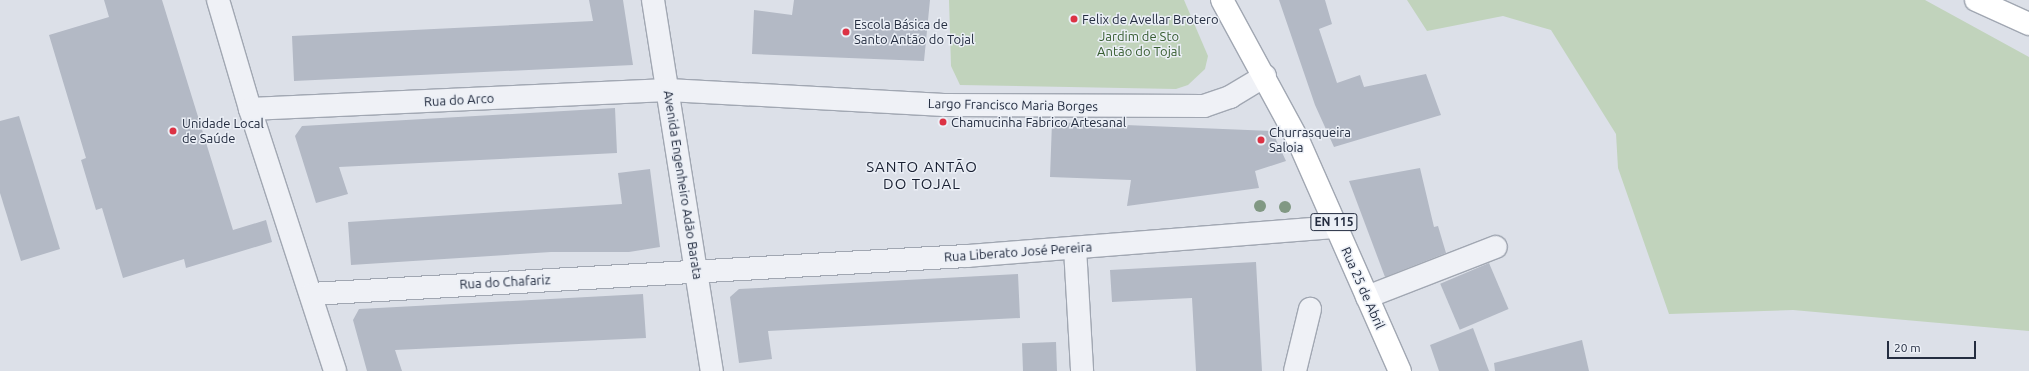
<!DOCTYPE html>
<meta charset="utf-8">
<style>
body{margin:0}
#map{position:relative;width:2029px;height:371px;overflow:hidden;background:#dce0e8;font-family:Ubuntu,sans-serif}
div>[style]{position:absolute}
.green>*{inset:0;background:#c1d3bc}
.building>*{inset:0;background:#b3b9c5;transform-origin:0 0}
.roads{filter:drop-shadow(1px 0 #a1a7b2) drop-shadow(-1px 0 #a1a7b2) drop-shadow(0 1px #a1a7b2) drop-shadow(0 -1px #a1a7b2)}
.minor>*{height:22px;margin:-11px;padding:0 11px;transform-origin:11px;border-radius:11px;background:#eff1f6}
.major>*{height:22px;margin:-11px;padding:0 11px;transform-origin:11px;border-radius:11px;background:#fff}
.highway>*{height:22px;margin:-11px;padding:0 11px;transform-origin:11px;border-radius:11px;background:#fff}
.trees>*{width:12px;height:12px;margin:-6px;border-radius:50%;background:#819883}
.dots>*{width:11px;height:11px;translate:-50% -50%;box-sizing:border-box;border:2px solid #ebeff6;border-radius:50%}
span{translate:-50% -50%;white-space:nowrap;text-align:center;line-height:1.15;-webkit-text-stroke:3px #ebeff6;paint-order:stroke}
.shield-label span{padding:1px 3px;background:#ebeff6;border:1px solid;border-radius:3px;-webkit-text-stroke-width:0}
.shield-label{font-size:12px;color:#242d40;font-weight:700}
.poi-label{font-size:13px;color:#242d40}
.left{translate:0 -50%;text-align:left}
.park-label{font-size:13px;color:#375d30}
.street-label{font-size:13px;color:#242d40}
.quarter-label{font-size:15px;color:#171e30;letter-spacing:1px}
.scale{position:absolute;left:1887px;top:341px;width:89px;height:18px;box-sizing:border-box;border:2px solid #242d40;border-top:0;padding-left:5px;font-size:12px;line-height:14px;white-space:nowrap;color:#242d40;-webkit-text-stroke:3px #ebeff6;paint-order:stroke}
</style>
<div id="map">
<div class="green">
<div style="clip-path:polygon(949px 0,1184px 0,1208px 56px,1205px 69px,1188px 85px,1176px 89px,960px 85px,951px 66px)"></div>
<div style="clip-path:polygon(1407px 0,1925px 0,2029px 57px,2029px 331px,1793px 310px,1669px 314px,1618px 168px,1616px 134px,1551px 30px,1503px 16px,1427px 31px)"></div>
</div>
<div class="building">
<div style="clip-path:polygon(104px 0,162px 0,233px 230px,266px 220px,272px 242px,186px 268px,184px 259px,123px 278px,102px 208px,96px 210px,81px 160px,86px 158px,49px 35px,109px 17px)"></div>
<div style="clip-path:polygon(589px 0,623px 0,633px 65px,294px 81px,292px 36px,593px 21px)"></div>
<div style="clip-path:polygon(794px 0,930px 0,924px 61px,752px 54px,754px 10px,792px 15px)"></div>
<div style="clip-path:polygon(1279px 0,1325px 0,1332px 24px,1319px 29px,1337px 83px,1360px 75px,1364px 87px,1426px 74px,1441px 115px,1334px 147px,1315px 105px)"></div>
<div style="clip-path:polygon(615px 108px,617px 153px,339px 167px,348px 194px,316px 203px,295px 136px,302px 126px)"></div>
<div style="clip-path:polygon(19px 116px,60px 249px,21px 261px,0 193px,0 121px)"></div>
<div style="clip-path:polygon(1052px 122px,1272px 131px,1286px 161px,1255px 171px,1259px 188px,1127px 206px,1131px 180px,1050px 177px)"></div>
<div style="clip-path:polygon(1420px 168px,1434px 227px,1438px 226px,1446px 253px,1385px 277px,1349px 181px)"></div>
<div style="clip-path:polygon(650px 169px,660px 247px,629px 252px,551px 252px,351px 265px,348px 222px,622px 204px,618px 173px)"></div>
<div style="clip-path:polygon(1256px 262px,1262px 371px,1196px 371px,1192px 298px,1112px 302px,1110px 270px)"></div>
<div style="left:1489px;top:263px;width:50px;height:53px;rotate:67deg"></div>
<div style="clip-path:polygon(1018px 274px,1020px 318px,768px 331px,772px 359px,739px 363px,730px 297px,739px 289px)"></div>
<div style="clip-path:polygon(643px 294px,646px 338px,395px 350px,402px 371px,367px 371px,353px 320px,359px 309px)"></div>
<div style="clip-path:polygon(1473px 328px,1489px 371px,1439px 371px,1430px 345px)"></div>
<div style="clip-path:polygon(1582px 340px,1589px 371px,1495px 371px,1494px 363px)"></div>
<div style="left:1056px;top:342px;width:29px;height:34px;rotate:88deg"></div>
</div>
<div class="roads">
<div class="minor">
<div style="left:218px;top:0;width:114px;rotate:73.6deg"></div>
<div style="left:250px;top:109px;width:275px;rotate:72deg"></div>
<div style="left:653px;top:0;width:376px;rotate:81deg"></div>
<div style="left:250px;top:109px;width:418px;rotate:-2.6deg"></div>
<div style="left:668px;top:90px;width:276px;rotate:3.1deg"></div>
<div style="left:944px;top:105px;width:260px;rotate:0.2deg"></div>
<div style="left:1204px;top:106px;width:28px;rotate:-19deg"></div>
<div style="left:1230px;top:97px;width:41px;rotate:-31deg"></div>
<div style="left:1075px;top:248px;width:123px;rotate:86.7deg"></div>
<div style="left:311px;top:294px;width:657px;rotate:-3.32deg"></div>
<div style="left:967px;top:256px;width:370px;rotate:-4.5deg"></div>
<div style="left:1367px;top:297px;width:138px;rotate:-21.2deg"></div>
<div style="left:1295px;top:371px;width:64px;rotate:-76.4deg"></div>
</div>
<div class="major">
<div style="left:1222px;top:0;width:159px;rotate:61.5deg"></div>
<div style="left:1298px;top:140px;width:253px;rotate:66.2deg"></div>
</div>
<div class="highway">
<div style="left:1976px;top:0;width:58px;rotate:24.4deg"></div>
</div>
</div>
<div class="trees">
<div style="left:1260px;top:206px"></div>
<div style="left:1285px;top:207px"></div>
</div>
<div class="dots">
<div style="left:1074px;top:19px;background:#dc3244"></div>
<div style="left:846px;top:32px;background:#dc3244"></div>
<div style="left:943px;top:122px;background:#dc3244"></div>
<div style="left:173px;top:131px;background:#dc3244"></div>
<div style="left:1261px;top:140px;background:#dc3244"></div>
</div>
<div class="shield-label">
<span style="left:1334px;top:222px">EN 115</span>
</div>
<div class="poi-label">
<span class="left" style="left:1082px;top:19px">Felix de Avellar Brotero</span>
<span class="left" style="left:854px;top:32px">Escola Básica de<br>Santo Antão do Tojal</span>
<span class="left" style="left:951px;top:122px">Chamucinha Fabrico Artesanal</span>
<span class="left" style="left:182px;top:131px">Unidade Local<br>de Saúde</span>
<span class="left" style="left:1269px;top:140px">Churrasqueira<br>Saloia</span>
</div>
<div class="park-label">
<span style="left:1139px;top:44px">Jardim de Sto<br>Antão do Tojal</span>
</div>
<div class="street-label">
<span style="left:459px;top:100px;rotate:-3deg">Rua do Arco</span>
<span style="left:1013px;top:105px;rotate:1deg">Largo Francisco Maria Borges</span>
<span style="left:683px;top:185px;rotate:81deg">Avenida Engenheiro Adão Barata</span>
<span style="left:1018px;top:252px;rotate:-4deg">Rua Liberato José Pereira</span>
<span style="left:505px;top:282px;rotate:-3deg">Rua do Chafariz</span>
<span style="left:1363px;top:288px;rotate:66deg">Rua 25 de Abril</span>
</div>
<div class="quarter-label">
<span style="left:922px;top:175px">SANTO ANTÃO<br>DO TOJAL</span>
</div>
<div class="scale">20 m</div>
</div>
